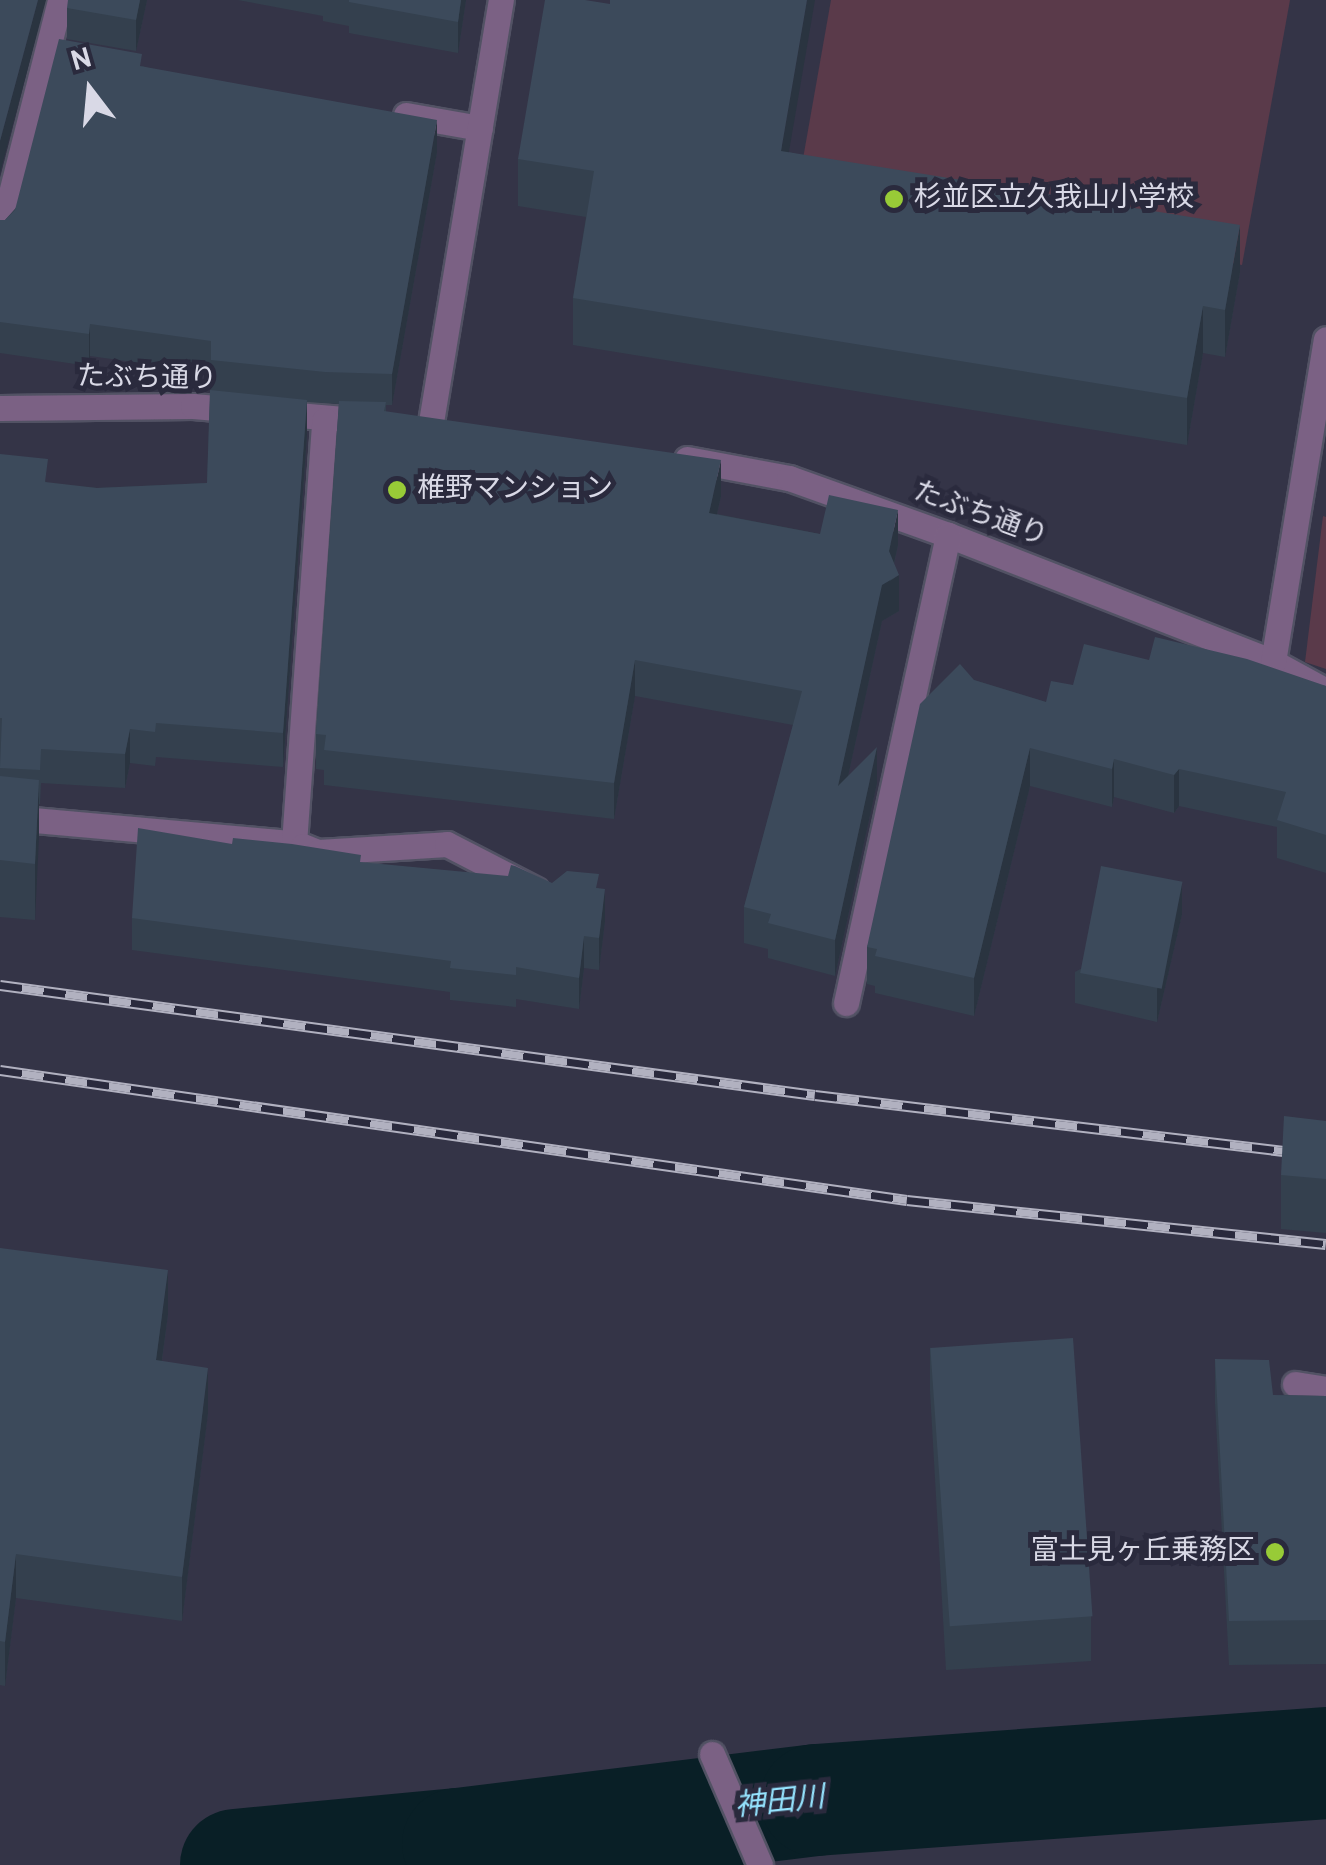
<!DOCTYPE html>
<meta charset="utf-8">
<style>
body{margin:0}
#map{position:relative;width:1326px;height:1865px;overflow:hidden;background:#343447;font-family:Overpass,"Noto Sans JP",sans-serif}
div>[style]{position:absolute}
.green>*{inset:0;background:#5a3a4a}
.river>*{height:112px;margin:-56px;padding:0 56px;transform-origin:56px;border-radius:56px;background:#091f26}
.roads{filter:drop-shadow(2px 0 #525264) drop-shadow(-2px 0 #525264) drop-shadow(0 2px #525264) drop-shadow(0 -2px #525264)}
.street>*{height:25px;margin:-12.5px;padding:0 12.5px;transform-origin:12.5px;border-radius:12.5px;background:#7b6184}
.rail>*{height:11px;margin-top:-5.5px;transform-origin:0;background:repeating-linear-gradient(90deg,#2a2a3d 0 22px,#b1b1c0 0 44px);box-sizing:border-box;border-block:2px solid #b1b1c0}
.wall>*{inset:0;background:#34404e}
.shaded-wall>*{inset:0;background:#2a3440}
.building>*{inset:0;background:#3c4a5b;transform-origin:0 0}
.dots>*{width:28px;height:28px;translate:-50% -50%;box-sizing:border-box;border:5px solid #2a2a3d;border-radius:50%}
span{translate:-50% -50%;white-space:nowrap;text-align:center;line-height:1.15;-webkit-text-stroke:10px #2a2a3d;paint-order:stroke}
.poi-label{font-size:28px;color:#d9d9e6}
.left{translate:0 -50%;text-align:left}
.right{translate:-100% -50%;text-align:right}
.street-label{font-size:28px;color:#d9d9e6}
.water-label{font-size:30px;color:#95e3fe;font-style:italic}
.north{position:absolute;left:40px;top:40px;width:100px;height:100px;-webkit-text-stroke:8px #2a2a3d;paint-order:stroke;rotate:344deg;font-size:28px;font-weight:700;line-height:40px;text-align:center;color:#d9d9e6}
.north::after{content:'';display:block;margin:auto;width:35px;height:45px;background:#d9d9e6;clip-path:polygon(50% 0,100% 100%,50% 72%,0 100%)}
</style>
<div id="map">
<div class="green">
<div style="clip-path:polygon(831px 0,1290px 0,1242px 265px,798px 187px)"></div>
<div style="clip-path:polygon(1323px 516px,1326px 517px,1326px 669px,1305px 662px)"></div>
</div>
<div class="river">
<div style="left:236px;top:1865px;width:223px;rotate:-5.4deg"></div>
<div style="left:458px;top:1844px;width:361px;rotate:-7deg"></div>
<div style="left:816px;top:1800px;width:511px;rotate:-4.15deg"></div>
</div>
<div class="roads">
<div class="street">
<div style="left:406px;top:115px;width:75px;rotate:10deg"></div>
<div style="left:0;top:236px;width:244px;rotate:-75.7deg"></div>
<div style="left:0;top:408px;width:193px;rotate:-0.6deg"></div>
<div style="left:193px;top:406px;width:177px;rotate:4.9deg"></div>
<div style="left:431px;top:422px;width:428px;rotate:-80.6deg"></div>
<div style="left:687px;top:459px;width:104px;rotate:10.6deg"></div>
<div style="left:789px;top:478px;width:169px;rotate:19.7deg"></div>
<div style="left:948px;top:535px;width:349px;rotate:21.3deg"></div>
<div style="left:1273px;top:662px;width:60px;rotate:28.7deg"></div>
<div style="left:1273px;top:662px;width:327px;rotate:-80.7deg"></div>
<div style="left:0;top:817px;width:295px;rotate:5.1deg"></div>
<div style="left:294px;top:843px;width:424px;rotate:-85.9deg"></div>
<div style="left:303px;top:846px;width:16px;rotate:22deg"></div>
<div style="left:318px;top:852px;width:129px;rotate:-3.5deg"></div>
<div style="left:447px;top:844px;width:100px;rotate:27.3deg"></div>
<div style="left:846px;top:1003px;width:479px;rotate:-77.7deg"></div>
<div style="left:1295px;top:1384px;width:31px;rotate:9deg"></div>
<div style="left:712px;top:1754px;width:121px;rotate:66.6deg"></div>
</div>
</div>
<div class="rail">
<div style="left:0;top:985px;width:822px;rotate:7.69deg"></div>
<div style="left:815px;top:1095px;width:515px;rotate:6.81deg"></div>
<div style="left:0;top:1070px;width:916px;rotate:8.16deg"></div>
<div style="left:907px;top:1200px;width:421px;rotate:6deg"></div>
</div>
<div class="wall">
<div style="clip-path:polygon(147px 0,136px 51px,67px 39px,67px 8px)"></div>
<div style="clip-path:polygon(238px 0,466px 0,458px 53px,349px 33px,349px 26px,323px 21px,323px 16px)"></div>
<div style="clip-path:polygon(610px 4px,789px 152px,1240px 272px,1225px 357px,1203px 353px,1187px 445px,573px 345px,573px 298px,586px 217px,518px 206px,518px 159px)"></div>
<div style="clip-path:polygon(142px 66px,437px 152px,392px 405px,386px 405px,386px 412px,721px 496px,717px 514px,820px 534px,898px 545px,894px 564px,899px 611px,882px 621px,848px 776px,877px 783px,835px 976px,768px 958px,768px 949px,744px 943px,744px 907px,793px 725px,635px 696px,614px 819px,324px 785px,324px 770px,316px 769px,316px 734px,339px 404px,307px 402px,307px 434px,283px 767px,156px 757px,155px 766px,130px 763px,125px 788px,41px 783px,40px 804px,39px 804px,35px 920px,0 917px,0 454px,48px 483px,97px 488px,207px 483px,211px 373px,90px 356px,89px 366px,0 353px,0 220px,5px 220px)"></div>
<div style="clip-path:polygon(1149px 660px,1326px 686px,1326px 873px,1277px 858px,1277px 827px,1179px 806px,1174px 813px,1114px 797px,1112px 807px,1030px 786px,974px 1016px,875px 993px,875px 986px,867px 984px,867px 947px,974px 680px,1046px 702px,1073px 685px)"></div>
<div style="clip-path:polygon(232px 844px,361px 863px,599px 888px,605px 921px,599px 970px,584px 968px,579px 1009px,516px 999px,516px 1007px,450px 1000px,450px 992px,132px 950px,132px 918px)"></div>
<div style="clip-path:polygon(1182px 914px,1157px 1022px,1075px 1003px,1075px 972px)"></div>
<div style="clip-path:polygon(1326px 1121px,1326px 1233px,1281px 1229px,1281px 1175px)"></div>
<div style="clip-path:polygon(0 1248px,168px 1314px,162px 1361px,208px 1413px,182px 1621px,16px 1598px,5px 1686px,0 1685px)"></div>
<div style="clip-path:polygon(930px 1347px,1091px 1616px,1091px 1661px,946px 1670px,930px 1391px)"></div>
<div style="clip-path:polygon(1215px 1359px,1273px 1395px,1326px 1396px,1326px 1664px,1229px 1665px,1215px 1403px)"></div>
</div>
<div class="shaded-wall">
<div style="clip-path:polygon(38px 0,46px 0,0 173px,0 141px)"></div>
<div style="clip-path:polygon(140px 0,147px 0,136px 51px,136px 20px)"></div>
<div style="clip-path:polygon(461px 0,466px 0,458px 53px,458px 22px)"></div>
<div style="clip-path:polygon(807px 0,815px 0,781px 198px,781px 151px)"></div>
<div style="clip-path:polygon(437px 120px,437px 152px,392px 405px,392px 374px)"></div>
<div style="clip-path:polygon(1240px 225px,1240px 272px,1225px 357px,1225px 310px)"></div>
<div style="clip-path:polygon(1203px 306px,1203px 353px,1187px 445px,1187px 398px)"></div>
<div style="clip-path:polygon(90px 324px,90px 356px,89px 366px,89px 334px)"></div>
<div style="clip-path:polygon(307px 400px,307px 434px,283px 767px,283px 733px)"></div>
<div style="clip-path:polygon(721px 460px,721px 496px,709px 549px,709px 513px)"></div>
<div style="clip-path:polygon(898px 510px,898px 545px,890px 581px,899px 575px,899px 611px,882px 621px,838px 822px,838px 786px)"></div>
<div style="clip-path:polygon(635px 660px,635px 696px,614px 819px,614px 783px)"></div>
<div style="clip-path:polygon(130px 729px,130px 763px,125px 788px,125px 754px)"></div>
<div style="clip-path:polygon(877px 747px,877px 783px,835px 976px,835px 940px)"></div>
<div style="clip-path:polygon(1030px 748px,1030px 786px,974px 1016px,974px 978px)"></div>
<div style="clip-path:polygon(1114px 759px,1114px 797px,1112px 807px,1112px 769px)"></div>
<div style="clip-path:polygon(1179px 769px,1179px 806px,1174px 813px,1174px 775px)"></div>
<div style="clip-path:polygon(39px 780px,39px 837px,35px 920px,35px 864px)"></div>
<div style="clip-path:polygon(1182px 882px,1182px 914px,1157px 1022px,1157px 990px)"></div>
<div style="clip-path:polygon(605px 889px,605px 921px,599px 970px,599px 938px)"></div>
<div style="clip-path:polygon(584px 936px,584px 968px,579px 1009px,579px 978px)"></div>
<div style="clip-path:polygon(168px 1270px,168px 1314px,156px 1404px,156px 1360px)"></div>
<div style="clip-path:polygon(208px 1368px,208px 1413px,182px 1621px,182px 1577px)"></div>
<div style="clip-path:polygon(16px 1554px,16px 1598px,5px 1686px,5px 1642px)"></div>
</div>
<div class="building">
<div style="clip-path:polygon(0 0,38px 0,0 141px)"></div>
<div style="clip-path:polygon(68px 0,140px 0,136px 20px,67px 8px)"></div>
<div style="clip-path:polygon(349px 0,461px 0,458px 22px,349px 2px)"></div>
<div style="clip-path:polygon(545px 0,585px 0,610px 4px,610px 0,807px 0,781px 151px,1240px 225px,1225px 310px,1203px 306px,1187px 398px,573px 298px,594px 171px,518px 159px)"></div>
<div style="clip-path:polygon(59px 39px,142px 54px,140px 66px,437px 120px,392px 374px,325px 372px,211px 360px,211px 341px,90px 324px,89px 334px,0 322px,0 220px,5px 220px,15px 210px)"></div>
<div style="clip-path:polygon(210px 390px,307px 400px,283px 733px,156px 723px,155px 732px,130px 729px,125px 754px,41px 749px,40px 770px,0 768px,2px 718px,0 718px,0 454px,48px 459px,45px 482px,97px 488px,207px 483px)"></div>
<div style="clip-path:polygon(339px 401px,386px 402px,384px 411px,721px 460px,709px 513px,820px 534px,829px 495px,898px 510px,889px 551px,899px 575px,882px 585px,838px 786px,877px 747px,835px 940px,768px 923px,771px 914px,744px 907px,802px 691px,635px 660px,614px 783px,324px 750px,326px 735px,316px 734px)"></div>
<div style="clip-path:polygon(1155px 637px,1247px 659px,1326px 686px,1326px 835px,1277px 820px,1286px 792px,1179px 769px,1174px 775px,1114px 759px,1112px 769px,1030px 748px,974px 978px,875px 956px,877px 949px,867px 947px,920px 704px,960px 664px,974px 680px,1046px 702px,1051px 681px,1073px 685px,1084px 644px,1149px 660px)"></div>
<div style="clip-path:polygon(0 776px,39px 780px,35px 864px,0 860px)"></div>
<div style="clip-path:polygon(138px 828px,232px 844px,233px 838px,292px 844px,361px 855px,360px 862px,508px 876px,511px 865px,515px 866px,552px 883px,567px 871px,599px 874px,596px 888px,605px 889px,599px 938px,584px 936px,579px 978px,516px 967px,516px 975px,450px 968px,451px 961px,132px 918px)"></div>
<div style="left:1101px;top:866px;width:83px;height:109px;rotate:11deg"></div>
<div style="clip-path:polygon(1284px 1116px,1326px 1121px,1326px 1179px,1281px 1175px)"></div>
<div style="clip-path:polygon(0 1248px,168px 1270px,156px 1360px,208px 1368px,182px 1577px,16px 1554px,5px 1642px,0 1641px)"></div>
<div style="left:1073px;top:1338px;width:279px;height:143px;rotate:86deg"></div>
<div style="clip-path:polygon(1215px 1359px,1269px 1360px,1273px 1395px,1326px 1396px,1326px 1620px,1229px 1621px)"></div>
</div>
<div class="dots">
<div style="left:894px;top:199px;background:#98cb37"></div>
<div style="left:397px;top:490px;background:#98cb37"></div>
<div style="left:1275px;top:1552px;background:#98cb37"></div>
</div>
<div class="poi-label">
<span class="left" style="left:914px;top:199px">杉並区立久我山小学校</span>
<span class="left" style="left:417px;top:490px">椎野マンション</span>
<span class="right" style="left:1255px;top:1552px">富士見ヶ丘乗務区</span>
</div>
<div class="street-label">
<span style="left:147px;top:379px;rotate:1deg">たぶち通り</span>
<span style="left:980px;top:515px;rotate:20deg">たぶち通り</span>
</div>
<div class="water-label">
<span style="left:780px;top:1804px;rotate:-6deg">神田川</span>
</div>
<div class="north">N</div>
</div>
